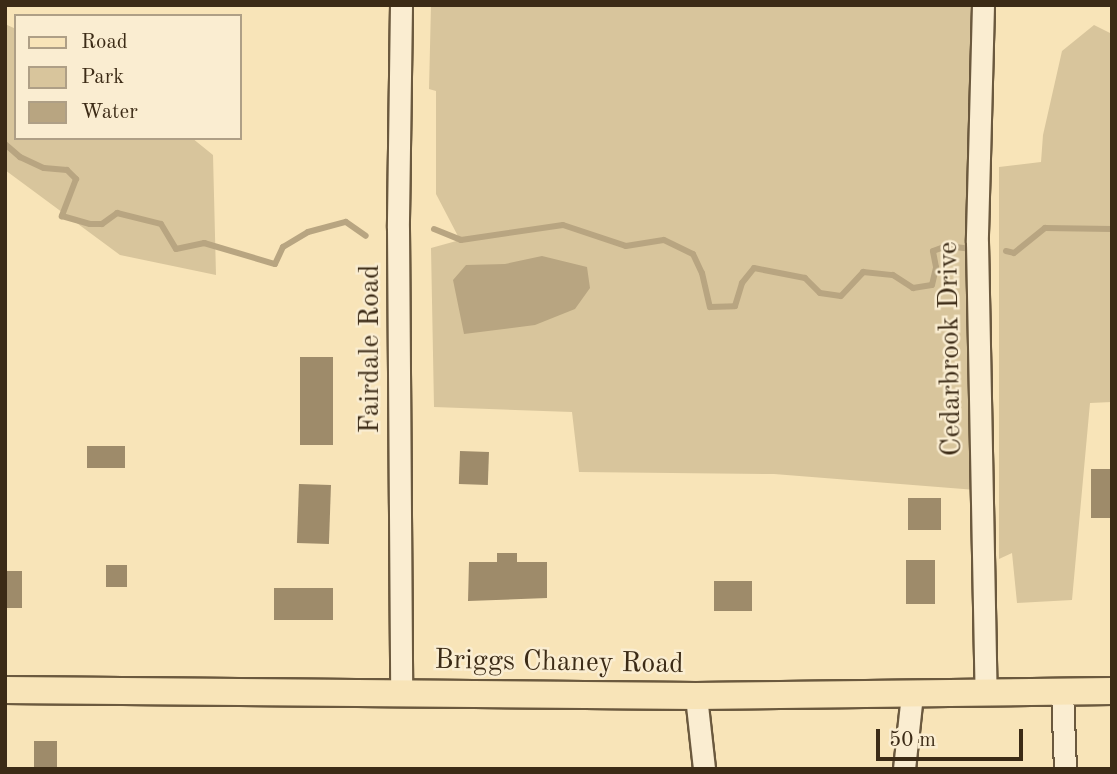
<!DOCTYPE html>
<style>
body{margin:0}
#map{position:relative;width:1117px;height:774px;overflow:hidden;background:#f8e4b8;font-family:"Old Standard TT",serif}
div>[style]{position:absolute}
.green>*{inset:0;background:#d8c59c}
.water>*{inset:0;background:#b8a581}
.stream>*{height:6px;margin:-3px;padding:0 3px;transform-origin:3px;border-radius:3px;background:#b8a581}
.building>*{inset:0;background:#9e8b6a;transform-origin:0 0}
.roads{filter:drop-shadow(2px 0 #6b593e) drop-shadow(-2px 0 #6b593e) drop-shadow(0 2px #6b593e) drop-shadow(0 -2px #6b593e)}
.minor>*{height:21px;margin:-10.5px;padding:0 10.5px;transform-origin:10.5px;border-radius:10.5px;background:#faedd1}
.major>*{height:26px;margin:-13px;padding:0 13px;transform-origin:13px;border-radius:13px;background:#f8e4b8}
span{translate:-50% -50%;white-space:nowrap;text-align:center;line-height:1.15;-webkit-text-stroke:5px #faedd1;paint-order:stroke}
.street-label{font-size:28px;color:#3c2b16}
.frame{position:absolute;inset:0;border:7px solid #3c2b16;pointer-events:none}
.legend{position:absolute;left:14px;top:14px;width:228px;height:126px;box-sizing:border-box;background:#faedd1;border:2px solid #ae9f86;margin:0;padding:9px 12px;list-style:none;font-size:21px;color:#3c2b16}
.legend li{display:flex;align-items:center;gap:14px;height:35px}
.legend b{width:35px;border:2px solid #ae9f86}
.scale{position:absolute;left:876px;top:729px;width:147px;height:32px;box-sizing:border-box;border:4px solid #3c2b16;border-top:0;padding-left:9px;font-size:21px;line-height:24px;white-space:nowrap;color:#3c2b16;-webkit-text-stroke:5px #faedd1;paint-order:stroke}
</style>
<div id="map">
<div class="green">
<div style="clip-path:polygon(431px 5px,981px 5px,976px 490px,774px 474px,579px 472px,572px 412px,434px 407px,431px 248px,460px 240px,436px 194px,436px 91px,429px 89px)"></div>
<div style="clip-path:polygon(5px 24px,16px 29px,16px 138px,192px 138px,213px 155px,216px 275px,120px 255px,5px 170px)"></div>
<div style="clip-path:polygon(1094px 25px,1112px 34px,1112px 402px,1090px 403px,1072px 600px,1017px 603px,1012px 553px,999px 559px,999px 167px,1041px 162px,1043px 135px,1062px 51px)"></div>
</div>
<div class="water">
<div style="clip-path:polygon(542px 256px,587px 267px,590px 288px,575px 309px,535px 325px,464px 334px,453px 280px,466px 265px,505px 264px)"></div>
</div>
<div class="stream">
<div style="left:5px;top:144px;width:20px;rotate:41deg"></div>
<div style="left:20px;top:157px;width:26px;rotate:25deg"></div>
<div style="left:44px;top:168px;width:23px;rotate:5deg"></div>
<div style="left:67px;top:170px;width:13px;rotate:45deg"></div>
<div style="left:76px;top:179px;width:40px;rotate:111deg"></div>
<div style="left:62px;top:216px;width:29px;rotate:16deg"></div>
<div style="left:90px;top:224px;width:12px"></div>
<div style="left:102px;top:224px;width:19px;rotate:-36deg"></div>
<div style="left:117px;top:213px;width:45px;rotate:14deg"></div>
<div style="left:161px;top:224px;width:29px;rotate:59deg"></div>
<div style="left:176px;top:249px;width:29px;rotate:-12deg"></div>
<div style="left:204px;top:243px;width:74px;rotate:16.5deg"></div>
<div style="left:275px;top:264px;width:19px;rotate:-65deg"></div>
<div style="left:283px;top:247px;width:29px;rotate:-31deg"></div>
<div style="left:308px;top:232px;width:39px;rotate:-15deg"></div>
<div style="left:346px;top:222px;width:24px;rotate:35deg"></div>
<div style="left:434px;top:229px;width:29px;rotate:22deg"></div>
<div style="left:461px;top:240px;width:103px;rotate:-8.4deg"></div>
<div style="left:563px;top:225px;width:66px;rotate:18.4deg"></div>
<div style="left:626px;top:246px;width:38px;rotate:-9deg"></div>
<div style="left:664px;top:240px;width:32px;rotate:26deg"></div>
<div style="left:693px;top:254px;width:21px;rotate:65deg"></div>
<div style="left:702px;top:273px;width:35px;rotate:77deg"></div>
<div style="left:710px;top:307px;width:25px;rotate:-2deg"></div>
<div style="left:735px;top:306px;width:24px;rotate:-73deg"></div>
<div style="left:742px;top:283px;width:19px;rotate:-51deg"></div>
<div style="left:754px;top:268px;width:52px;rotate:11.1deg"></div>
<div style="left:805px;top:278px;width:21px;rotate:45deg"></div>
<div style="left:820px;top:293px;width:21px;rotate:8deg"></div>
<div style="left:841px;top:296px;width:33px;rotate:-47deg"></div>
<div style="left:863px;top:272px;width:30px;rotate:6deg"></div>
<div style="left:893px;top:275px;width:24px;rotate:33deg"></div>
<div style="left:913px;top:288px;width:19px;rotate:-9deg"></div>
<div style="left:932px;top:285px;width:18px;rotate:-77deg"></div>
<div style="left:936px;top:267px;width:16px;rotate:-101deg"></div>
<div style="left:933px;top:251px;width:15px;rotate:-20deg"></div>
<div style="left:947px;top:246px;width:25px;rotate:7deg"></div>
<div style="left:1006px;top:251px;width:8px;rotate:14deg"></div>
<div style="left:1014px;top:253px;width:40px;rotate:-39deg"></div>
<div style="left:1045px;top:228px;width:67px;rotate:0.9deg"></div>
</div>
<div class="building">
<div style="left:300px;top:357px;width:33px;height:88px"></div>
<div style="left:87px;top:446px;width:38px;height:22px"></div>
<div style="left:460px;top:451px;width:29px;height:33px;rotate:2deg"></div>
<div style="left:1091px;top:469px;width:21px;height:49px"></div>
<div style="left:299px;top:484px;width:32px;height:59px;rotate:2deg"></div>
<div style="left:908px;top:498px;width:33px;height:32px"></div>
<div style="clip-path:polygon(497px 553px,517px 553px,517px 562px,547px 562px,547px 598px,468px 601px,469px 562px,497px 562px)"></div>
<div style="left:906px;top:560px;width:29px;height:44px"></div>
<div style="left:106px;top:565px;width:21px;height:22px"></div>
<div style="left:5px;top:571px;width:17px;height:37px"></div>
<div style="left:714px;top:581px;width:38px;height:30px"></div>
<div style="left:274px;top:588px;width:59px;height:32px"></div>
<div style="left:34px;top:741px;width:23px;height:28px"></div>
</div>
<div class="roads">
<div class="minor">
<div style="left:401px;top:5px;width:223px;rotate:90.8deg"></div>
<div style="left:398px;top:228px;width:465px;rotate:89.6deg"></div>
<div style="left:983px;top:5px;width:237px;rotate:91.5deg"></div>
<div style="left:977px;top:242px;width:450px;rotate:88.9deg"></div>
<div style="left:1062px;top:691px;width:78px;rotate:87.8deg"></div>
<div style="left:696px;top:696px;width:73px;rotate:83.7deg"></div>
<div style="left:904px;top:769px;width:75px;rotate:-83.9deg"></div>
</div>
<div class="major">
<div style="left:5px;top:690px;width:691px;rotate:0.5deg"></div>
<div style="left:696px;top:696px;width:416px;rotate:-0.7deg"></div>
</div>
</div>
<div class="street-label">
<span style="left:371px;top:349px;rotate:-90deg">Fairdale Road</span>
<span style="left:951px;top:349px;rotate:-91deg">Cedarbrook Drive</span>
<span style="left:559px;top:663px;rotate:1deg">Briggs Chaney Road</span>
</div>
<div class="frame"></div>
<ul class="legend">
<li><b style="height:9px;background:#f8e4b8"></b>Road</li>
<li><b style="height:19px;background:#d8c59c"></b>Park</li>
<li><b style="height:19px;background:#b8a581"></b>Water</li>
</ul>
<div class="scale">50 m</div>
</div>
